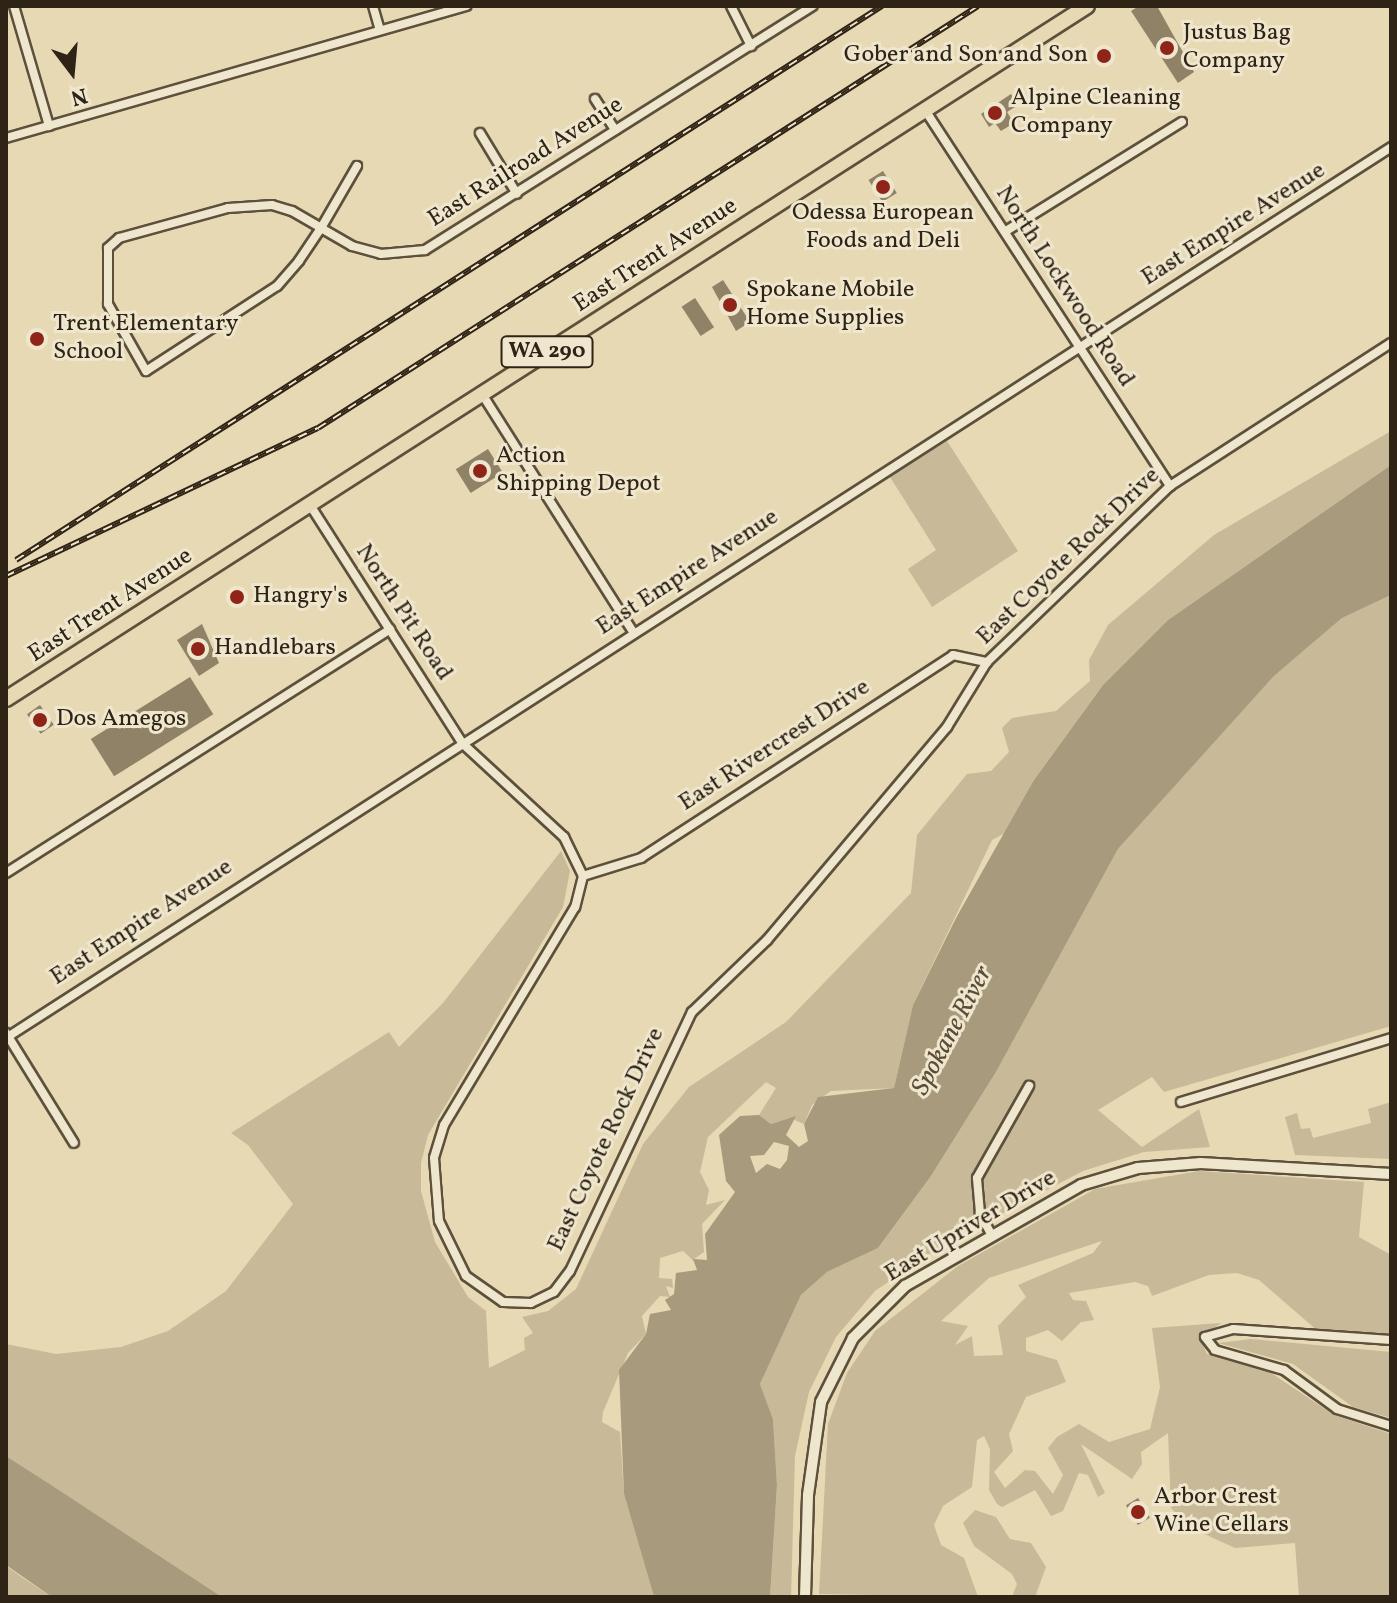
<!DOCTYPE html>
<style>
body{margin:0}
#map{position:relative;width:1397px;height:1603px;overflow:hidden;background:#e7d9b3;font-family:Vollkorn,serif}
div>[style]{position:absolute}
.green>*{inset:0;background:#c8ba98}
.water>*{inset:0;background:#a89b7d}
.building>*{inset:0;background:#8f8267;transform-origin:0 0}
.roads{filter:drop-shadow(2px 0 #5d503c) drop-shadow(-2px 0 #5d503c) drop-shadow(0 2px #5d503c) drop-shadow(0 -2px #5d503c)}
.minor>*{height:8px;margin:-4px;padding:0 4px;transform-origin:4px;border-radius:4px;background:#efe6ce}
.tertiary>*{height:10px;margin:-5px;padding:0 5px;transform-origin:5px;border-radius:5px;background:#efe6ce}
.primary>*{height:14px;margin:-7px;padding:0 7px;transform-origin:7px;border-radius:7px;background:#e7d9b3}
.rail>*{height:6px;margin-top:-3px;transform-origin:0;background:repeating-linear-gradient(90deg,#efe6ce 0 9px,#2f2315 0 18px);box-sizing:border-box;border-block:2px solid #2f2315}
.dots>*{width:22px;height:22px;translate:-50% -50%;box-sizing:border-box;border:4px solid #efe6ce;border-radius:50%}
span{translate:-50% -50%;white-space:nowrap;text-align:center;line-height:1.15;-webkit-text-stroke:6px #efe6ce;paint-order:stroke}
.shield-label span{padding:2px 6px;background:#efe6ce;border:2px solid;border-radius:6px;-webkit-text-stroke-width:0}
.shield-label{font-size:22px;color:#2f2315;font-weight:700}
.poi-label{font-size:24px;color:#2f2315}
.left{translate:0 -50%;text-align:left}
.right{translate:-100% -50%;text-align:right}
.street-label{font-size:24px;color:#2f2315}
.water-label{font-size:26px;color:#594d39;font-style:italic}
.frame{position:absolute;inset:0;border:8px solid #2f2315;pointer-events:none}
.north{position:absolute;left:32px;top:32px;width:80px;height:80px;-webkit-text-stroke:6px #efe6ce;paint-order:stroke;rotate:164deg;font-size:22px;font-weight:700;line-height:32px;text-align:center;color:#2f2315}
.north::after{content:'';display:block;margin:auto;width:28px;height:36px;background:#2f2315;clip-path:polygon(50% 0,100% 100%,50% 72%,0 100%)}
</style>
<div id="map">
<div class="green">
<div style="clip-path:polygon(1391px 431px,1391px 465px,1168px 620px,1103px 685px,1034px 780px,1007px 832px,992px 840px,913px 1005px,894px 1088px,831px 1091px,812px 1105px,804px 1124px,790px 1118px,771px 1124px,759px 1115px,776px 1088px,766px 1082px,708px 1137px,700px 1172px,709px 1190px,706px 1205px,725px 1200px,702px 1224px,704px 1252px,694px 1259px,697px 1264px,683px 1251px,660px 1258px,659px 1278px,672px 1279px,673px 1288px,666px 1286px,670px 1297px,660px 1296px,642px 1316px,646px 1334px,628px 1353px,603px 1412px,602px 1422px,620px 1432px,624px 1494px,654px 1597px,222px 1597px,6px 1456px,6px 1344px,56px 1354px,121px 1347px,168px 1331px,226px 1291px,293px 1204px,248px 1145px,231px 1133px,389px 1032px,399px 1047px,443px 1003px,561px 851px,570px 871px,563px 907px,428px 1135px,421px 1163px,421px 1191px,435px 1242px,468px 1297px,486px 1311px,489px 1368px,525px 1350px,524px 1338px,533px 1333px,522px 1317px,548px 1311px,576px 1289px,643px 1144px,689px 1087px,786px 1022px,911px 893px,917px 835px,967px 774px,991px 771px,1009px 752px,1002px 728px,1012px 718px,1056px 711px,1075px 694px,1090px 681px,1089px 660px,1108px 625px,1214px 535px)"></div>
<div style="clip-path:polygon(947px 441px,1018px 551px,932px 607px,908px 569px,936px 550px,890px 477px)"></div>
<div style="clip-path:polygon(1391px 595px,1391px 1026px,1164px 1092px,1152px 1077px,1098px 1110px,1142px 1147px,1199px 1109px,1210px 1147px,1144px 1152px,1083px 1171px,944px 1244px,875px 1291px,836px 1337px,809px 1392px,795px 1456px,791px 1597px,770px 1597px,777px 1485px,773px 1419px,760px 1384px,801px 1295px,827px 1272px,878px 1248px,931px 1176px,996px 1072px,1118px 849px,1274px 676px,1342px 618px)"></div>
<div style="clip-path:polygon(1391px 1102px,1391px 1159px,1295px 1155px,1285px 1117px,1297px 1113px,1301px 1129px,1310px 1128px,1313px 1138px,1371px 1123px,1368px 1109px)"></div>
<div style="clip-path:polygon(evenodd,1199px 1171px,1364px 1182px,1359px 1237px,1391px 1255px,1391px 1337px,1319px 1332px,1259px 1280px,1237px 1273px,1209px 1275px,1152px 1296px,1148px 1286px,1135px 1282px,1069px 1293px,1073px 1300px,1086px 1301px,1094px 1320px,1081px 1322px,1062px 1341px,1048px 1330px,1026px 1338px,1026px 1351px,1057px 1360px,1066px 1382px,1026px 1397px,1009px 1434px,1013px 1451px,994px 1472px,1005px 1488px,1025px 1470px,1035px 1471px,1053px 1494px,1063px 1475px,1048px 1448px,1057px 1437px,1079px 1424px,1109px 1442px,1150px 1429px,1160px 1387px,1152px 1328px,1221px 1323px,1200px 1338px,1207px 1354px,1259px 1365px,1334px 1415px,1391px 1434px,1391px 1597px,1299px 1597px,1295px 1543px,1235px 1548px,1189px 1527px,1171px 1508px,1168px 1433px,1141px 1452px,1142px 1464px,1132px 1479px,1081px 1444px,1105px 1493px,1098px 1497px,1088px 1475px,1079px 1473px,1063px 1511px,1051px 1516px,1035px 1490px,1002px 1507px,997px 1504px,989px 1490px,990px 1449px,984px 1436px,977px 1440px,972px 1487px,943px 1506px,934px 1525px,941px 1545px,964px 1558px,978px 1597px,819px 1594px,828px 1424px,847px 1373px,875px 1331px,958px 1266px,1095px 1189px,1199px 1171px,1102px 1241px,1093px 1253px,1018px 1285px,1026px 1297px,998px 1326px,1003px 1355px,974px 1356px,972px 1336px,955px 1345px,968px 1326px,941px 1321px,989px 1278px,1102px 1241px)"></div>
<div style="clip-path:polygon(1251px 1339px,1391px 1352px,1391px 1418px,1353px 1407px,1293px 1364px,1218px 1343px)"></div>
<div style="clip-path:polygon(975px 1510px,996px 1517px,1010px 1539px,1031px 1543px,1046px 1567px,1035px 1597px,1012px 1597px,1017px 1584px,1012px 1574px,974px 1546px,963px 1523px)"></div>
<div style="clip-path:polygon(6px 1566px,26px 1580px,52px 1597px,6px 1597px)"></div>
</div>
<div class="water">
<div style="clip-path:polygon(evenodd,1391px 465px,1391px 595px,1342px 618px,1274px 676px,1118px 849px,996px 1072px,931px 1176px,878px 1248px,827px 1272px,801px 1295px,760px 1384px,773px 1419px,777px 1485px,770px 1597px,654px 1597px,624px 1494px,619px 1370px,646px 1334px,650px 1314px,671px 1310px,665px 1300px,674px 1294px,676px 1273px,697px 1270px,693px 1259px,707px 1260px,705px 1234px,735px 1192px,726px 1181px,719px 1135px,740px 1116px,759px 1115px,771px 1124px,796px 1116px,786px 1135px,799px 1147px,808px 1141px,804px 1124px,818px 1097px,894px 1088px,913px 1005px,956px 918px,1034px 780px,1103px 685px,1168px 620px,1391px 465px,774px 1142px,789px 1146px,787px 1160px,780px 1169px,767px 1164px,756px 1173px,750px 1156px,764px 1155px,774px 1142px)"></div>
<div style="clip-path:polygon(6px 1456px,48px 1483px,222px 1597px,52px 1597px,6px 1565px)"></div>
</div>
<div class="building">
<div style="clip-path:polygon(1139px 6px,1157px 6px,1194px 72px,1178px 83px,1131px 11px)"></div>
<div style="clip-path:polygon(1011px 94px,1018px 105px,1007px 112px,1014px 123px,1001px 131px,995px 123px,989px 127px,981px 114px)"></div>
<div style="left:883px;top:171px;width:26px;height:17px;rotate:58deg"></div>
<div style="clip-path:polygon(723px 280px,750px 322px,736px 331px,712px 287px)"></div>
<div style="left:695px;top:298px;width:35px;height:16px;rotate:57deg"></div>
<div style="left:488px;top:449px;width:28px;height:38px;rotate:58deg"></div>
<div style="clip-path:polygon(202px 624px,219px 663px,199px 676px,177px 640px)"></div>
<div style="left:190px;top:677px;width:44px;height:117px;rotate:58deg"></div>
<div style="left:40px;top:705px;width:24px;height:16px;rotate:55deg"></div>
<div style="left:1138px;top:1498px;width:23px;height:14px;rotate:59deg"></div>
</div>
<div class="roads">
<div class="minor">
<div style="left:14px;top:6px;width:125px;rotate:73.7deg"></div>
<div style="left:373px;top:6px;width:25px;rotate:74deg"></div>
<div style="left:731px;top:6px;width:45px;rotate:63.4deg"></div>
<div style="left:595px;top:99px;width:37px;rotate:57deg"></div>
<div style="left:925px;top:110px;width:449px;rotate:56.9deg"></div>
<div style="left:480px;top:133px;width:71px;rotate:58.8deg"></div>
<div style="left:6px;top:138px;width:479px;rotate:-16deg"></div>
<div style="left:357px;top:166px;width:72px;rotate:120.1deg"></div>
<div style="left:321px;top:228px;width:40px;rotate:124deg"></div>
<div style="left:299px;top:261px;width:33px;rotate:131deg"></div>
<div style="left:277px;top:286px;width:156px;rotate:147deg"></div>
<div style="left:146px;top:371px;width:77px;rotate:-119.6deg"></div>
<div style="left:108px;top:304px;width:56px;rotate:-90deg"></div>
<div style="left:108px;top:248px;width:15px;rotate:-42deg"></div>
<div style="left:119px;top:238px;width:113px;rotate:-15.4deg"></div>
<div style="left:228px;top:208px;width:44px;rotate:-3.9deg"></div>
<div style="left:272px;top:205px;width:21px;rotate:17deg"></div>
<div style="left:292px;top:211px;width:34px;rotate:30deg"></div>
<div style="left:321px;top:228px;width:36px;rotate:30deg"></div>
<div style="left:352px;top:246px;width:30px;rotate:15deg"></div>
<div style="left:381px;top:254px;width:44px;rotate:-5.2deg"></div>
<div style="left:425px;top:250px;width:458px;rotate:-32.2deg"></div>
<div style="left:1006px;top:231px;width:207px;rotate:-31.8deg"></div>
<div style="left:482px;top:394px;width:282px;rotate:57.6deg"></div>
<div style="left:310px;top:505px;width:282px;rotate:57.4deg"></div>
<div style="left:462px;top:743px;width:139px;rotate:42.7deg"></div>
<div style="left:564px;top:837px;width:43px;rotate:64deg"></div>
<div style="left:583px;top:876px;width:32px;rotate:104deg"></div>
<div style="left:575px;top:907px;width:254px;rotate:121deg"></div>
<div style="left:444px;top:1125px;width:34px;rotate:107deg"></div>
<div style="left:434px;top:1158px;width:63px;rotate:85.5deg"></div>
<div style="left:439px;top:1221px;width:61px;rotate:63.9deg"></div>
<div style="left:466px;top:1276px;width:45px;rotate:35.1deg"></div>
<div style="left:503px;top:1302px;width:28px;rotate:2deg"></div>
<div style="left:531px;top:1303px;width:25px;rotate:-26deg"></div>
<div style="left:554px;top:1292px;width:26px;rotate:-53deg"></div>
<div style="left:570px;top:1271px;width:286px;rotate:-64.8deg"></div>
<div style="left:692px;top:1012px;width:104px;rotate:-43.8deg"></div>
<div style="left:767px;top:940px;width:279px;rotate:-49.8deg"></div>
<div style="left:947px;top:727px;width:76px;rotate:-58.4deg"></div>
<div style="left:987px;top:662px;width:254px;rotate:-43.9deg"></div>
<div style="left:1170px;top:486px;width:263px;rotate:-32.9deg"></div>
<div style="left:6px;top:873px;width:455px;rotate:-32.4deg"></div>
<div style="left:583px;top:876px;width:61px;rotate:-17.2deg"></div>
<div style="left:641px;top:858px;width:372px;rotate:-33deg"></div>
<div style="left:953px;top:655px;width:35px;rotate:12deg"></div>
<div style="left:6px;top:1033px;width:129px;rotate:58.3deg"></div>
<div style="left:6px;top:1038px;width:1647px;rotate:-32.75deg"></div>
<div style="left:1181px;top:1102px;width:220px;rotate:-16.9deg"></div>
<div style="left:991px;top:1234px;width:24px;rotate:-118deg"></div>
<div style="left:980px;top:1213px;width:35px;rotate:-95deg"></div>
<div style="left:977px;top:1178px;width:106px;rotate:-60.5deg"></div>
<div style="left:1391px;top:1340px;width:158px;rotate:-176deg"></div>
<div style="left:1233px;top:1329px;width:29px;rotate:164deg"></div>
<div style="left:1205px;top:1337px;width:16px;rotate:52deg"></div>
<div style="left:1215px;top:1350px;width:72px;rotate:16.2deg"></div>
<div style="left:1284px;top:1370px;width:66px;rotate:36.3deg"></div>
<div style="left:1337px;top:1409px;width:57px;rotate:17.5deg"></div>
</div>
<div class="tertiary">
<div style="left:805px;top:1597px;width:102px;rotate:-88.3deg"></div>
<div style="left:808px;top:1495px;width:94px;rotate:-82deg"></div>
<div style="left:821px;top:1402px;width:72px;rotate:-63.4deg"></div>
<div style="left:853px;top:1338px;width:74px;rotate:-45deg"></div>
<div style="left:905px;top:1286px;width:203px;rotate:-29.8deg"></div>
<div style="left:1081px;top:1185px;width:59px;rotate:-16.6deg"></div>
<div style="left:1138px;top:1168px;width:63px;rotate:-4.5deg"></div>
<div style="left:1201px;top:1163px;width:190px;rotate:3.3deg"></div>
</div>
<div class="primary">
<div style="left:6px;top:699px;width:1284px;rotate:-32.66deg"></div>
</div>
</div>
<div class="rail">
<div style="left:16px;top:560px;width:1028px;rotate:-32.61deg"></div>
<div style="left:6px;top:576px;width:345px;rotate:-25.4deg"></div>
<div style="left:318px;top:428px;width:783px;rotate:-32.59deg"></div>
</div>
<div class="dots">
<div style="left:1167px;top:48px;background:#8f2418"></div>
<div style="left:1104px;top:56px;background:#8f2418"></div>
<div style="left:995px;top:113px;background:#8f2418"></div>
<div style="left:883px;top:187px;background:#8f2418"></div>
<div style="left:730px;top:305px;background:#8f2418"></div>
<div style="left:37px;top:339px;background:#8f2418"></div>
<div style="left:480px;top:471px;background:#8f2418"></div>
<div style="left:237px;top:597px;background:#8f2418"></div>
<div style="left:198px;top:649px;background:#8f2418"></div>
<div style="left:40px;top:720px;background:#8f2418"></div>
<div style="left:1138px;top:1512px;background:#8f2418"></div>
</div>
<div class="shield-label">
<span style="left:547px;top:352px">WA 290</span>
</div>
<div class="poi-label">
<span class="left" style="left:1183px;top:48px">Justus Bag<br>Company</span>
<span class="right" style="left:1088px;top:56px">Gober and Son and Son</span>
<span class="left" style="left:1011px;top:113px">Alpine Cleaning<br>Company</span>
<span style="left:883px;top:228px">Odessa European<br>Foods and Deli</span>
<span class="left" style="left:746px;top:305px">Spokane Mobile<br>Home Supplies</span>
<span class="left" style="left:53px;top:339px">Trent Elementary<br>School</span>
<span class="left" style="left:496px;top:471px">Action<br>Shipping Depot</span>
<span class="left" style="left:253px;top:597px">Hangry's</span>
<span class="left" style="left:214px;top:649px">Handlebars</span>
<span class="left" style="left:56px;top:720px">Dos Amegos</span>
<span class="left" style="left:1154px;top:1512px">Arbor Crest<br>Wine Cellars</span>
</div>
<div class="street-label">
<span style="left:526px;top:163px;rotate:-32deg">East Railroad Avenue</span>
<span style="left:1234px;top:225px;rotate:-32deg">East Empire Avenue</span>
<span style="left:656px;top:256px;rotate:-33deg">East Trent Avenue</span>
<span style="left:1064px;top:287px;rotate:57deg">North Lockwood Road</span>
<span style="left:1069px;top:557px;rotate:-44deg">East Coyote Rock Drive</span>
<span style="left:688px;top:573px;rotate:-33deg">East Empire Avenue</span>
<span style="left:111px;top:606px;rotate:-33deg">East Trent Avenue</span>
<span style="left:403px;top:613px;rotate:57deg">North Pit Road</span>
<span style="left:775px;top:746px;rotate:-33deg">East Rivercrest Drive</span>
<span style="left:142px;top:923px;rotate:-33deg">East Empire Avenue</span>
<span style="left:607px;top:1140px;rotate:-65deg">East Coyote Rock Drive</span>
<span style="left:971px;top:1227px;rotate:-31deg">East Upriver Drive</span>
</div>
<div class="water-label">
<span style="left:953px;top:1031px;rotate:-62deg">Spokane River</span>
</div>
<div class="frame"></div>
<div class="north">N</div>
</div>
